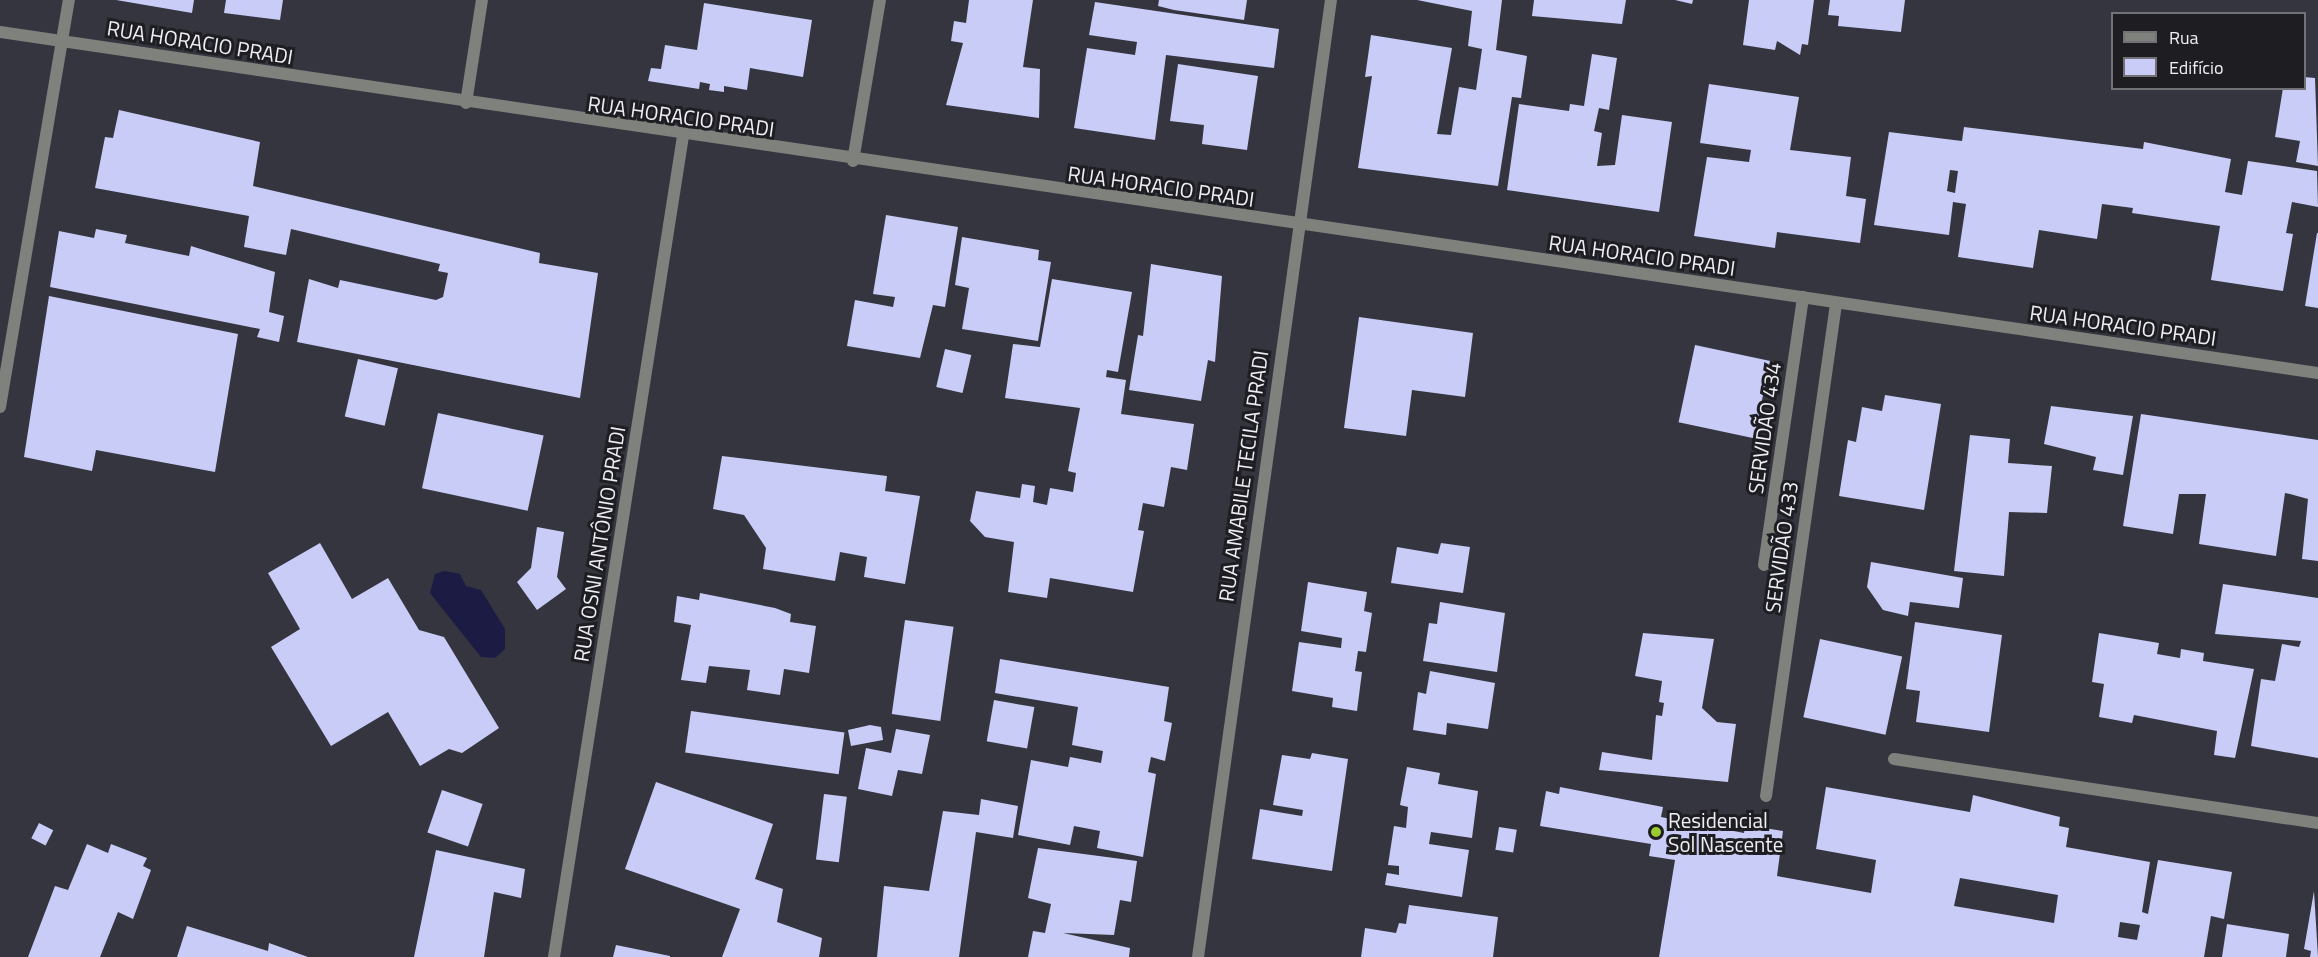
<!DOCTYPE html>
<meta charset="utf-8">
<style>
body{margin:0}
#map{position:relative;width:2318px;height:957px;overflow:hidden;background:#34353f;font-family:"Titillium Web",sans-serif}
div>[style]{position:absolute}
.water>*{inset:0;background:#1b1b43}
.building>*{inset:0;background:#c8ccf7;transform-origin:0 0}
.street>*{height:12px;margin:-6px;padding:0 6px;transform-origin:6px;border-radius:6px;background:#7f817c}
.dots>*{width:16px;height:16px;translate:-50% -50%;box-sizing:border-box;border:3px solid #1d1d22;border-radius:50%}
span{translate:-50% -50%;white-space:nowrap;text-align:center;line-height:1.15;-webkit-text-stroke:6px #1d1d22;paint-order:stroke}
.street-label{font-size:21px;color:#eeeff5}
.poi-label{font-size:21px;color:#eeeff5}
.left{translate:0 -50%;text-align:left}
.legend{position:absolute;left:2111px;top:12px;width:195px;height:78px;box-sizing:border-box;background:#1d1d22;border:2px solid #717176;margin:0;padding:8px 10px;list-style:none;font-size:18px;color:#eeeff5}
.legend li{display:flex;align-items:center;gap:12px;height:30px}
.legend b{width:30px;border:2px solid #717176}
</style>
<div id="map">
<div class="water">
<div style="clip-path:polygon(444px 571px,460px 574px,466px 586px,481px 590px,505px 629px,505px 649px,495px 658px,481px 657px,430px 593px,435px 574px)"></div>
</div>
<div class="building">
<div style="clip-path:polygon(116px 0,194px 0,192px 13px)"></div>
<div style="clip-path:polygon(226px 0,283px 0,280px 20px,224px 13px)"></div>
<div style="clip-path:polygon(969px 0,1033px 0,1023px 67px,1040px 69px,1039px 118px,946px 105px,963px 43px,951px 41px,954px 21px,966px 23px)"></div>
<div style="clip-path:polygon(1159px 0,1247px 0,1244px 20px,1174px 10px,1158px 6px)"></div>
<div style="clip-path:polygon(1417px 0,1502px 0,1496px 50px,1527px 56px,1521px 98px,1512px 97px,1498px 186px,1358px 168px,1372px 76px,1365px 77px,1371px 35px,1452px 48px,1437px 134px,1451px 135px,1459px 87px,1476px 90px,1482px 49px,1468px 46px,1472px 11px)"></div>
<div style="clip-path:polygon(1534px 0,1626px 0,1622px 24px,1532px 16px)"></div>
<div style="clip-path:polygon(1675px 0,1693px 0,1692px 4px)"></div>
<div style="clip-path:polygon(1749px 0,1814px 0,1808px 45px,1802px 44px,1800px 55px,1777px 41px,1775px 50px,1743px 45px)"></div>
<div style="clip-path:polygon(1830px 0,1905px 0,1901px 32px,1838px 26px,1839px 16px,1828px 15px)"></div>
<div style="clip-path:polygon(1095px 2px,1279px 29px,1274px 68px,1166px 55px,1155px 140px,1074px 128px,1087px 48px,1135px 55px,1137px 42px,1089px 35px)"></div>
<div style="clip-path:polygon(704px 3px,812px 20px,803px 77px,750px 68px,747px 90px,724px 86px,724px 92px,709px 90px,710px 84px,700px 82px,699px 89px,648px 81px,651px 68px,661px 69px,665px 45px,697px 50px)"></div>
<div style="clip-path:polygon(1592px 54px,1617px 58px,1609px 110px,1599px 108px,1594px 131px,1602px 133px,1597px 166px,1615px 165px,1622px 115px,1672px 122px,1659px 212px,1507px 190px,1519px 104px,1569px 111px,1570px 104px,1584px 106px)"></div>
<div style="clip-path:polygon(1178px 64px,1258px 76px,1247px 150px,1202px 144px,1204px 125px,1170px 121px)"></div>
<div style="clip-path:polygon(2304px 77px,2315px 78px,2318px 166px,2296px 162px,2300px 141px,2275px 137px,2283px 88px,2304px 88px)"></div>
<div style="clip-path:polygon(1709px 84px,1799px 97px,1790px 150px,1851px 157px,1846px 196px,1866px 199px,1860px 243px,1777px 232px,1775px 248px,1694px 236px,1707px 157px,1749px 162px,1751px 150px,1700px 143px)"></div>
<div style="clip-path:polygon(119px 110px,260px 142px,253px 186px,540px 253px,539px 263px,598px 273px,580px 398px,297px 342px,309px 279px,338px 288px,340px 280px,436px 300px,443px 297px,448px 273px,438px 271px,440px 264px,291px 229px,286px 255px,244px 247px,249px 216px,95px 188px,105px 137px,113px 138px)"></div>
<div style="clip-path:polygon(evenodd,1964px 127px,2143px 149px,2144px 142px,2231px 159px,2225px 192px,2242px 195px,2248px 161px,2317px 171px,2318px 207px,2292px 202px,2286px 233px,2293px 234px,2283px 291px,2211px 280px,2220px 226px,2132px 213px,2133px 208px,2102px 204px,2097px 239px,2039px 230px,2033px 268px,1958px 257px,1966px 204px,1953px 202px,1949px 235px,1874px 225px,1889px 132px,1962px 141px,1964px 127px,1950px 170px,1958px 171px,1955px 193px,1947px 191px,1950px 170px)"></div>
<div style="clip-path:polygon(886px 215px,958px 227px,945px 307px,933px 305px,920px 358px,847px 346px,855px 300px,893px 307px,895px 297px,873px 294px)"></div>
<div style="clip-path:polygon(96px 229px,127px 235px,125px 243px,189px 256px,191px 246px,275px 272px,269px 312px,284px 316px,279px 342px,257px 337px,260px 329px,50px 287px,59px 231px,94px 238px)"></div>
<div style="clip-path:polygon(2317px 233px,2318px 233px,2318px 308px,2305px 306px)"></div>
<div style="clip-path:polygon(962px 237px,1039px 250px,1038px 260px,1051px 262px,1038px 341px,962px 329px,969px 288px,955px 285px)"></div>
<div style="clip-path:polygon(1151px 264px,1222px 276px,1215px 362px,1208px 360px,1201px 401px,1129px 390px,1138px 335px,1143px 336px)"></div>
<div style="clip-path:polygon(1052px 279px,1132px 292px,1118px 372px,1107px 370px,1106px 377px,1126px 380px,1121px 414px,1194px 424px,1187px 470px,1171px 467px,1164px 507px,1143px 503px,1138px 530px,1144px 531px,1133px 592px,1050px 578px,1047px 598px,1008px 592px,1014px 542px,985px 537px,970px 521px,976px 491px,1020px 498px,1022px 484px,1035px 486px,1033px 502px,1047px 505px,1050px 488px,1073px 492px,1076px 473px,1068px 471px,1080px 408px,1005px 398px,1013px 344px,1040px 347px)"></div>
<div style="clip-path:polygon(49px 296px,238px 334px,215px 472px,96px 450px,92px 471px,24px 457px)"></div>
<div style="clip-path:polygon(1359px 317px,1473px 333px,1465px 397px,1412px 390px,1406px 436px,1344px 428px)"></div>
<div style="left:1695px;top:345px;width:77px;height:79px;rotate:12deg"></div>
<div style="left:945px;top:349px;width:27px;height:39px;rotate:13deg"></div>
<div style="left:358px;top:359px;width:41px;height:59px;rotate:13deg"></div>
<div style="clip-path:polygon(1885px 395px,1941px 404px,1924px 510px,1839px 496px,1848px 440px,1856px 442px,1862px 407px,1882px 411px)"></div>
<div style="clip-path:polygon(2051px 406px,2133px 416px,2123px 475px,2093px 470px,2096px 457px,2044px 444px)"></div>
<div style="left:438px;top:413px;width:108px;height:77px;rotate:12deg"></div>
<div style="clip-path:polygon(2141px 414px,2318px 440px,2318px 561px,2302px 559px,2308px 499px,2290px 494px,2285px 493px,2276px 556px,2199px 544px,2206px 494px,2179px 494px,2173px 534px,2123px 526px)"></div>
<div style="clip-path:polygon(1970px 435px,2010px 439px,2008px 463px,2052px 466px,2047px 513px,2009px 512px,2004px 576px,1954px 571px)"></div>
<div style="clip-path:polygon(722px 456px,887px 476px,885px 491px,920px 496px,905px 584px,864px 577px,867px 557px,840px 552px,835px 581px,763px 569px,766px 548px,744px 515px,713px 509px)"></div>
<div style="clip-path:polygon(537px 527px,564px 532px,557px 577px,566px 589px,537px 610px,517px 582px,531px 568px)"></div>
<div style="clip-path:polygon(320px 543px,352px 599px,388px 578px,419px 630px,444px 637px,499px 728px,462px 753px,449px 749px,420px 766px,388px 712px,331px 746px,271px 647px,300px 629px,268px 573px)"></div>
<div style="clip-path:polygon(1441px 543px,1470px 547px,1463px 593px,1391px 583px,1397px 547px,1438px 554px)"></div>
<div style="clip-path:polygon(1871px 562px,1963px 578px,1959px 608px,1910px 602px,1908px 616px,1883px 610px,1867px 587px)"></div>
<div style="clip-path:polygon(1308px 582px,1367px 592px,1364px 611px,1372px 613px,1366px 652px,1358px 651px,1355px 671px,1362px 672px,1357px 711px,1332px 707px,1333px 698px,1292px 691px,1299px 642px,1341px 648px,1342px 638px,1301px 631px)"></div>
<div style="clip-path:polygon(2223px 584px,2318px 598px,2318px 758px,2251px 746px,2261px 679px,2275px 681px,2282px 644px,2299px 647px,2301px 641px,2215px 634px)"></div>
<div style="clip-path:polygon(700px 593px,775px 608px,791px 614px,790px 622px,816px 626px,809px 673px,784px 669px,780px 695px,747px 690px,750px 670px,709px 666px,706px 683px,681px 680px,691px 625px,674px 622px,677px 596px,699px 600px)"></div>
<div style="clip-path:polygon(1440px 602px,1505px 613px,1497px 672px,1423px 661px,1429px 623px,1437px 624px)"></div>
<div style="left:905px;top:620px;width:49px;height:95px;rotate:8deg"></div>
<div style="clip-path:polygon(1915px 622px,2002px 635px,1989px 732px,1916px 722px,1920px 691px,1906px 689px)"></div>
<div style="clip-path:polygon(1643px 633px,1714px 639px,1702px 708px,1717px 722px,1736px 724px,1728px 782px,1599px 770px,1602px 752px,1652px 760px,1656px 715px,1662px 716px,1664px 703px,1659px 702px,1662px 681px,1635px 676px)"></div>
<div style="clip-path:polygon(2099px 633px,2159px 643px,2157px 654px,2180px 658px,2181px 649px,2204px 653px,2203px 661px,2254px 669px,2235px 758px,2214px 755px,2217px 731px,2134px 715px,2132px 723px,2099px 717px,2104px 684px,2092px 682px)"></div>
<div style="left:1820px;top:639px;width:84px;height:80px;rotate:12deg"></div>
<div style="clip-path:polygon(1000px 659px,1169px 687px,1164px 721px,1172px 723px,1165px 761px,1151px 757px,1148px 772px,1156px 774px,1143px 857px,1097px 848px,1100px 831px,1074px 826px,1070px 845px,1018px 835px,1031px 760px,1068px 767px,1070px 757px,1101px 763px,1103px 751px,1072px 745px,1078px 707px,995px 693px)"></div>
<div style="clip-path:polygon(1430px 671px,1495px 683px,1488px 729px,1447px 723px,1446px 735px,1413px 730px,1418px 692px,1426px 694px)"></div>
<div style="left:994px;top:700px;width:41px;height:42px;rotate:10deg"></div>
<div style="left:691px;top:711px;width:155px;height:42px;rotate:8deg"></div>
<div style="clip-path:polygon(870px 725px,881px 727px,883px 740px,851px 746px,848px 730px)"></div>
<div style="clip-path:polygon(896px 729px,930px 735px,922px 774px,898px 770px,892px 796px,858px 789px,866px 748px,891px 753px)"></div>
<div style="clip-path:polygon(1312px 753px,1348px 759px,1332px 871px,1252px 859px,1260px 809px,1302px 816px,1303px 810px,1273px 805px,1282px 755px,1310px 759px)"></div>
<div style="clip-path:polygon(1407px 767px,1440px 773px,1438px 784px,1478px 791px,1472px 838px,1431px 832px,1429px 844px,1469px 850px,1462px 897px,1385px 885px,1387px 873px,1399px 875px,1399px 866px,1388px 865px,1394px 826px,1406px 828px,1408px 807px,1400px 805px)"></div>
<div style="clip-path:polygon(656px 782px,773px 824px,755px 879px,783px 889px,777px 922px,822px 938px,819px 957px,722px 957px,740px 909px,625px 869px)"></div>
<div style="clip-path:polygon(evenodd,1560px 787px,1663px 807px,1661px 817px,1744px 833px,1745px 825px,1783px 831px,1777px 876px,1871px 893px,1876px 860px,1816px 849px,1826px 787px,1970px 812px,1973px 795px,2060px 817px,2059px 826px,2069px 828px,2066px 847px,2150px 862px,2142px 912px,2148px 914px,2158px 860px,2232px 872px,2224px 919px,2211px 916px,2204px 957px,1659px 957px,1675px 860px,1649px 856px,1651px 844px,1540px 826px,1546px 791px,1559px 794px,1560px 787px,1960px 878px,2058px 895px,2054px 923px,1954px 906px,1960px 878px,1560px 787px,2120px 922px,2140px 925px,2137px 940px,2118px 937px,2120px 922px)"></div>
<div style="left:442px;top:790px;width:43px;height:45px;rotate:19deg"></div>
<div style="left:824px;top:794px;width:23px;height:66px;rotate:7deg"></div>
<div style="clip-path:polygon(981px 799px,1018px 806px,1013px 838px,976px 832px,959px 957px,877px 957px,884px 886px,929px 891px,943px 811px,979px 815px)"></div>
<div style="left:39px;top:823px;width:16px;height:17px;rotate:27deg"></div>
<div style="left:1499px;top:827px;width:18px;height:23px;rotate:9deg"></div>
<div style="clip-path:polygon(87px 844px,108px 853px,111px 844px,147px 858px,143px 866px,151px 870px,133px 919px,118px 912px,100px 957px,28px 957px,55px 886px,68px 890px)"></div>
<div style="clip-path:polygon(1038px 848px,1137px 861px,1131px 902px,1120px 900px,1114px 935px,1063px 933px,1130px 948px,1129px 957px,1028px 957px,1033px 931px,1045px 933px,1051px 904px,1028px 898px)"></div>
<div style="clip-path:polygon(436px 850px,525px 869px,521px 898px,494px 892px,484px 957px,414px 957px)"></div>
<div style="clip-path:polygon(2314px 891px,2318px 957px,2310px 957px,2311px 951px,2304px 949px)"></div>
<div style="clip-path:polygon(1409px 905px,1498px 917px,1493px 957px,1361px 957px,1365px 928px,1396px 933px,1399px 923px,1406px 924px)"></div>
<div style="clip-path:polygon(2227px 924px,2289px 934px,2286px 957px,2222px 957px)"></div>
<div style="clip-path:polygon(187px 926px,268px 951px,269px 943px,308px 957px,177px 957px)"></div>
<div style="clip-path:polygon(616px 945px,670px 956px,670px 957px,613px 957px)"></div>
</div>
<div class="street">
<div style="left:0;top:32px;width:2343px;rotate:8.37deg"></div>
<div style="left:466px;top:103px;width:104px;rotate:-81.2deg"></div>
<div style="left:853px;top:161px;width:163px;rotate:-80.5deg"></div>
<div style="left:0;top:407px;width:413px;rotate:-80.4deg"></div>
<div style="left:1764px;top:565px;width:271px;rotate:-81.7deg"></div>
<div style="left:1894px;top:759px;width:429px;rotate:8.6deg"></div>
<div style="left:1766px;top:796px;width:498px;rotate:-81.9deg"></div>
<div style="left:554px;top:957px;width:831px;rotate:-81.07deg"></div>
<div style="left:1198px;top:957px;width:966px;rotate:-82.09deg"></div>
</div>
<div class="dots">
<div style="left:1656px;top:832px;background:#9cca32"></div>
</div>
<div class="street-label">
<span style="left:200px;top:42px;rotate:9deg">RUA HORACIO PRADI</span>
<span style="left:681px;top:116px;rotate:8deg">RUA HORACIO PRADI</span>
<span style="left:1161px;top:186px;rotate:8deg">RUA HORACIO PRADI</span>
<span style="left:1642px;top:255px;rotate:8deg">RUA HORACIO PRADI</span>
<span style="left:2123px;top:325px;rotate:8deg">RUA HORACIO PRADI</span>
<span style="left:1764px;top:428px;rotate:-82deg">SERVIDÃO 434</span>
<span style="left:1243px;top:476px;rotate:-82deg">RUA AMABILE TECILA PRADI</span>
<span style="left:599px;top:544px;rotate:-81deg">RUA OSNI ANTÔNIO PRADI</span>
<span style="left:1781px;top:547px;rotate:-82deg">SERVIDÃO 433</span>
</div>
<div class="poi-label">
<span class="left" style="left:1668px;top:832px">Residencial<br>Sol Nascente</span>
</div>
<ul class="legend">
<li><b style="height:8px;background:#7f817c"></b>Rua</li>
<li><b style="height:16px;background:#c8ccf7"></b>Edifício</li>
</ul>
</div>
